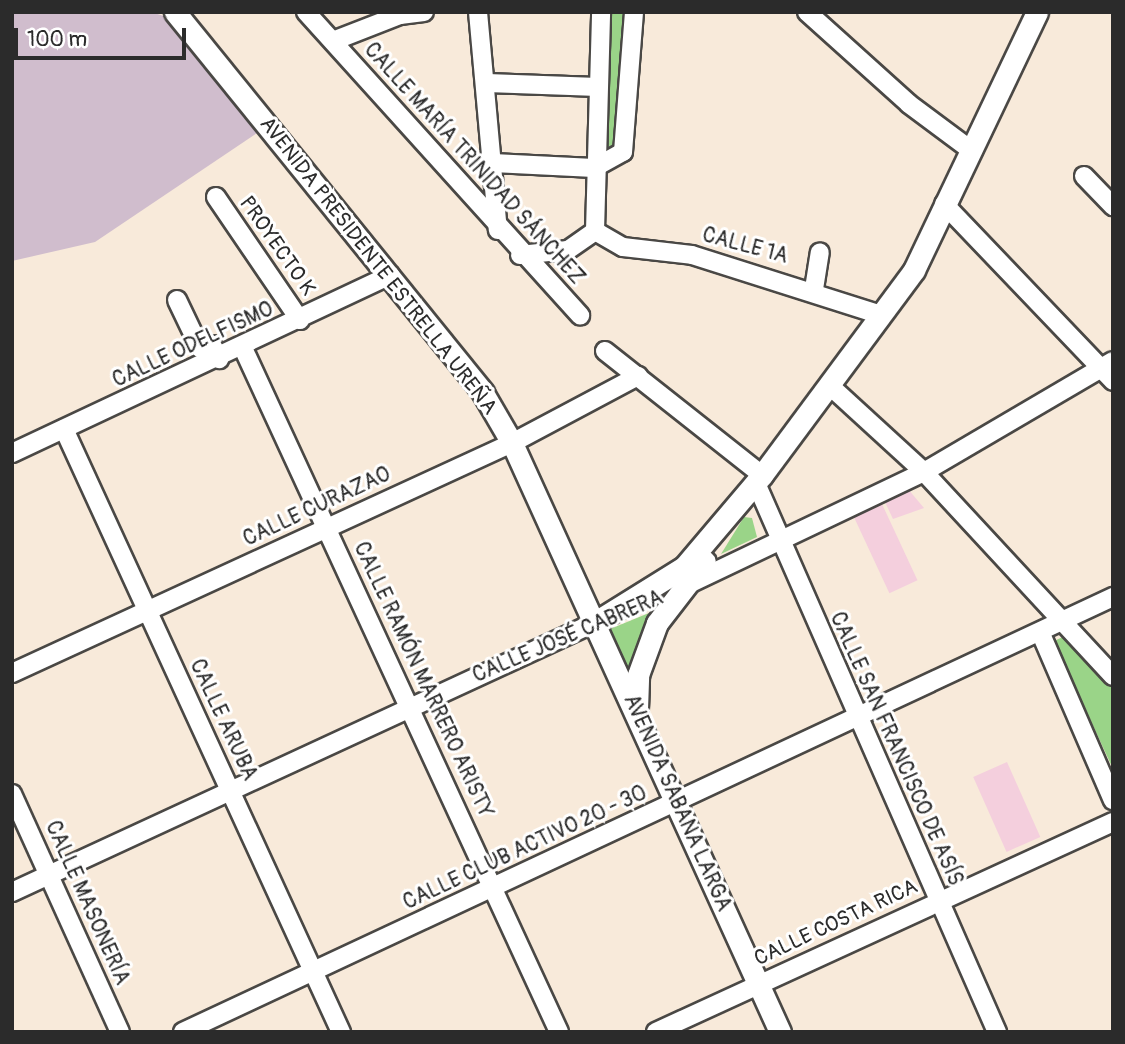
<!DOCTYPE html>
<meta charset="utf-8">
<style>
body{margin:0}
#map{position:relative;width:1125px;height:1044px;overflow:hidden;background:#f8eada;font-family:Pangolin,sans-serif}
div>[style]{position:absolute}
.built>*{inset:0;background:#f4cfdd;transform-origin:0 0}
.industrial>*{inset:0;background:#d0bdcd}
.green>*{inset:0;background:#9ad488;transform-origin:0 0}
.roads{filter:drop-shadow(2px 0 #4a4845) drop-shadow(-2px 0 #4a4845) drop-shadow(0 2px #4a4845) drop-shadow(0 -2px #4a4845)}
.minor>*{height:18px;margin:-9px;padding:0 9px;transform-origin:9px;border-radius:9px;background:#fff}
.major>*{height:21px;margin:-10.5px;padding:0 10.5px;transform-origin:10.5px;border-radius:10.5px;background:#fff}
span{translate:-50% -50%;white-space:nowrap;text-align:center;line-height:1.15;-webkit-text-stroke:6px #fff;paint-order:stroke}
.street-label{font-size:21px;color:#2b2b2b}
.frame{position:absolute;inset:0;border:14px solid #2b2b2b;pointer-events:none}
.scale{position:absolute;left:14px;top:28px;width:172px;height:32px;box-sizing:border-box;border:4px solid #2b2b2b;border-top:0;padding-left:9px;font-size:21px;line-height:24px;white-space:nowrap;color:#2b2b2b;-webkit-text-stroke:5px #fff;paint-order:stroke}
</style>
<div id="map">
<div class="built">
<div style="clip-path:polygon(908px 489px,924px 508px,893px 519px,884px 500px)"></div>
<div style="left:882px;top:504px;width:84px;height:31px;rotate:65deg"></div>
<div style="left:1007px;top:762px;width:82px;height:37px;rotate:66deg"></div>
</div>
<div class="industrial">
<div style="clip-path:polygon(12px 12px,151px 12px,170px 18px,257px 133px,95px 242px,12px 261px)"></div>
</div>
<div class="green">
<div style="left:608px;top:12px;width:20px;height:143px"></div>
<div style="clip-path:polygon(744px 517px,752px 518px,757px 537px,721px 554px)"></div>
<div style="clip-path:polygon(649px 613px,637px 644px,628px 670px,610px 629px)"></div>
<div style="clip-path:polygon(1065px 636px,1113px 686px,1113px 769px,1054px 641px)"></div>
</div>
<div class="roads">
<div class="minor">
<div style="left:306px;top:12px;width:409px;rotate:47.9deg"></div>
<div style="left:478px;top:12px;width:219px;rotate:84.8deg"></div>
<div style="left:807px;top:12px;width:137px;rotate:42deg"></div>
<div style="left:909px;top:104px;width:77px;rotate:36.6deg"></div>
<div style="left:333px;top:41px;width:72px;rotate:-21.2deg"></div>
<div style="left:400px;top:15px;width:24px;rotate:-7deg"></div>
<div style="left:487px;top:83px;width:111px;rotate:2.1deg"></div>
<div style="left:493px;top:163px;width:101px;rotate:2.8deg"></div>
<div style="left:594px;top:168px;width:33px;rotate:-29deg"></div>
<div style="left:623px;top:152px;width:140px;rotate:-85.5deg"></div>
<div style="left:1084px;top:176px;width:42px;rotate:46deg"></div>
<div style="left:216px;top:197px;width:149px;rotate:55.7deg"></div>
<div style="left:944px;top:204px;width:245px;rotate:46.3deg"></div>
<div style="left:595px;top:231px;width:32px;rotate:30deg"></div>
<div style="left:623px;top:247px;width:69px;rotate:6.6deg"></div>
<div style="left:692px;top:255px;width:198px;rotate:17.6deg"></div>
<div style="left:595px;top:231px;width:219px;rotate:-88.4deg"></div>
<div style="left:520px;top:255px;width:48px;rotate:-5.9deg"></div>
<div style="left:568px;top:250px;width:33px;rotate:-35deg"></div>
<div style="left:814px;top:289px;width:37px;rotate:-81deg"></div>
<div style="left:177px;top:300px;width:53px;rotate:64.4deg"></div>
<div style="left:200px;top:348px;width:12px;rotate:-14deg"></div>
<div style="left:212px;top:345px;width:16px;rotate:63deg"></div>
<div style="left:243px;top:348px;width:753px;rotate:65.2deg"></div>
<div style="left:605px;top:351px;width:200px;rotate:38.3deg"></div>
<div style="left:829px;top:385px;width:129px;rotate:42.5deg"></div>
<div style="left:924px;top:472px;width:278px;rotate:47.2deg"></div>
<div style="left:64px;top:429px;width:664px;rotate:65.33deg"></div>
<div style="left:12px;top:453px;width:418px;rotate:-25.2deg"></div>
<div style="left:756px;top:483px;width:600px;rotate:66.3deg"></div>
<div style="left:689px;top:584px;width:260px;rotate:-25.5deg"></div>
<div style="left:924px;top:472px;width:219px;rotate:-30.4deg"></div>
<div style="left:1041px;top:634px;width:181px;rotate:66.6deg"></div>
<div style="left:12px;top:673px;width:550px;rotate:-24.7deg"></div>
<div style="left:512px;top:443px;width:143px;rotate:-28deg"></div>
<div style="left:12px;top:794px;width:261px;rotate:65.6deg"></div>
<div style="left:12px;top:892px;width:641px;rotate:-24.81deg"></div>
<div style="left:183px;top:1032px;width:1027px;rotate:-25.07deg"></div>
<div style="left:656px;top:1032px;width:503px;rotate:-24.68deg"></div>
</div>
<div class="major">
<div style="left:175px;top:12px;width:490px;rotate:51deg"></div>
<div style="left:483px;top:393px;width:58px;rotate:59.9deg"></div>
<div style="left:512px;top:443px;width:647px;rotate:65.53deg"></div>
<div style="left:594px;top:623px;width:106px;rotate:-31.9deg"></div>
<div style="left:684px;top:567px;width:121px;rotate:-49.7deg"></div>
<div style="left:762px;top:475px;width:255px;rotate:-53.4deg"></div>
<div style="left:914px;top:270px;width:286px;rotate:-64.5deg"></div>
<div style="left:637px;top:709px;width:34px;rotate:-88deg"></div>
<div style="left:638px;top:675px;width:55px;rotate:-69.9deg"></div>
<div style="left:657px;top:623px;width:78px;rotate:-52.3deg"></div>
</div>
</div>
<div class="street-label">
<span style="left:474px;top:164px;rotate:48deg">CALLE MARÍA TRINIDAD SÁNCHEZ</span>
<span style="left:277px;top:246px;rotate:55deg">PROYECTO K</span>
<span style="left:745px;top:246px;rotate:15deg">CALLE 1A</span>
<span style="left:378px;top:266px;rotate:52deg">AVENIDA PRESIDENTE ESTRELLA UREÑA</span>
<span style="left:193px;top:345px;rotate:-25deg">CALLE ODELFISMO</span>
<span style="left:317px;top:507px;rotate:-25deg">CALLE CURAZAO</span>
<span style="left:568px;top:637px;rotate:-23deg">CALLE JOSÉ CABRERA</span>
<span style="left:423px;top:680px;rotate:65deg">CALLE RAMÓN MARRERO ARISTY</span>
<span style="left:223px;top:720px;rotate:65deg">CALLE ARUBA</span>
<span style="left:896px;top:749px;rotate:66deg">CALLE SAN FRANCISCO DE ASÍS</span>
<span style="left:677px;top:803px;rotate:66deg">AVENIDA SABANA LARGA</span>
<span style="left:525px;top:848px;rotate:-25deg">CALLE CLUB ACTIVO 20 - 30</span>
<span style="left:87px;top:903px;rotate:66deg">CALLE MASONERÍA</span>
<span style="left:836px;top:923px;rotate:-25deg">CALLE COSTA RICA</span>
</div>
<div class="frame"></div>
<div class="scale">100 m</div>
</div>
